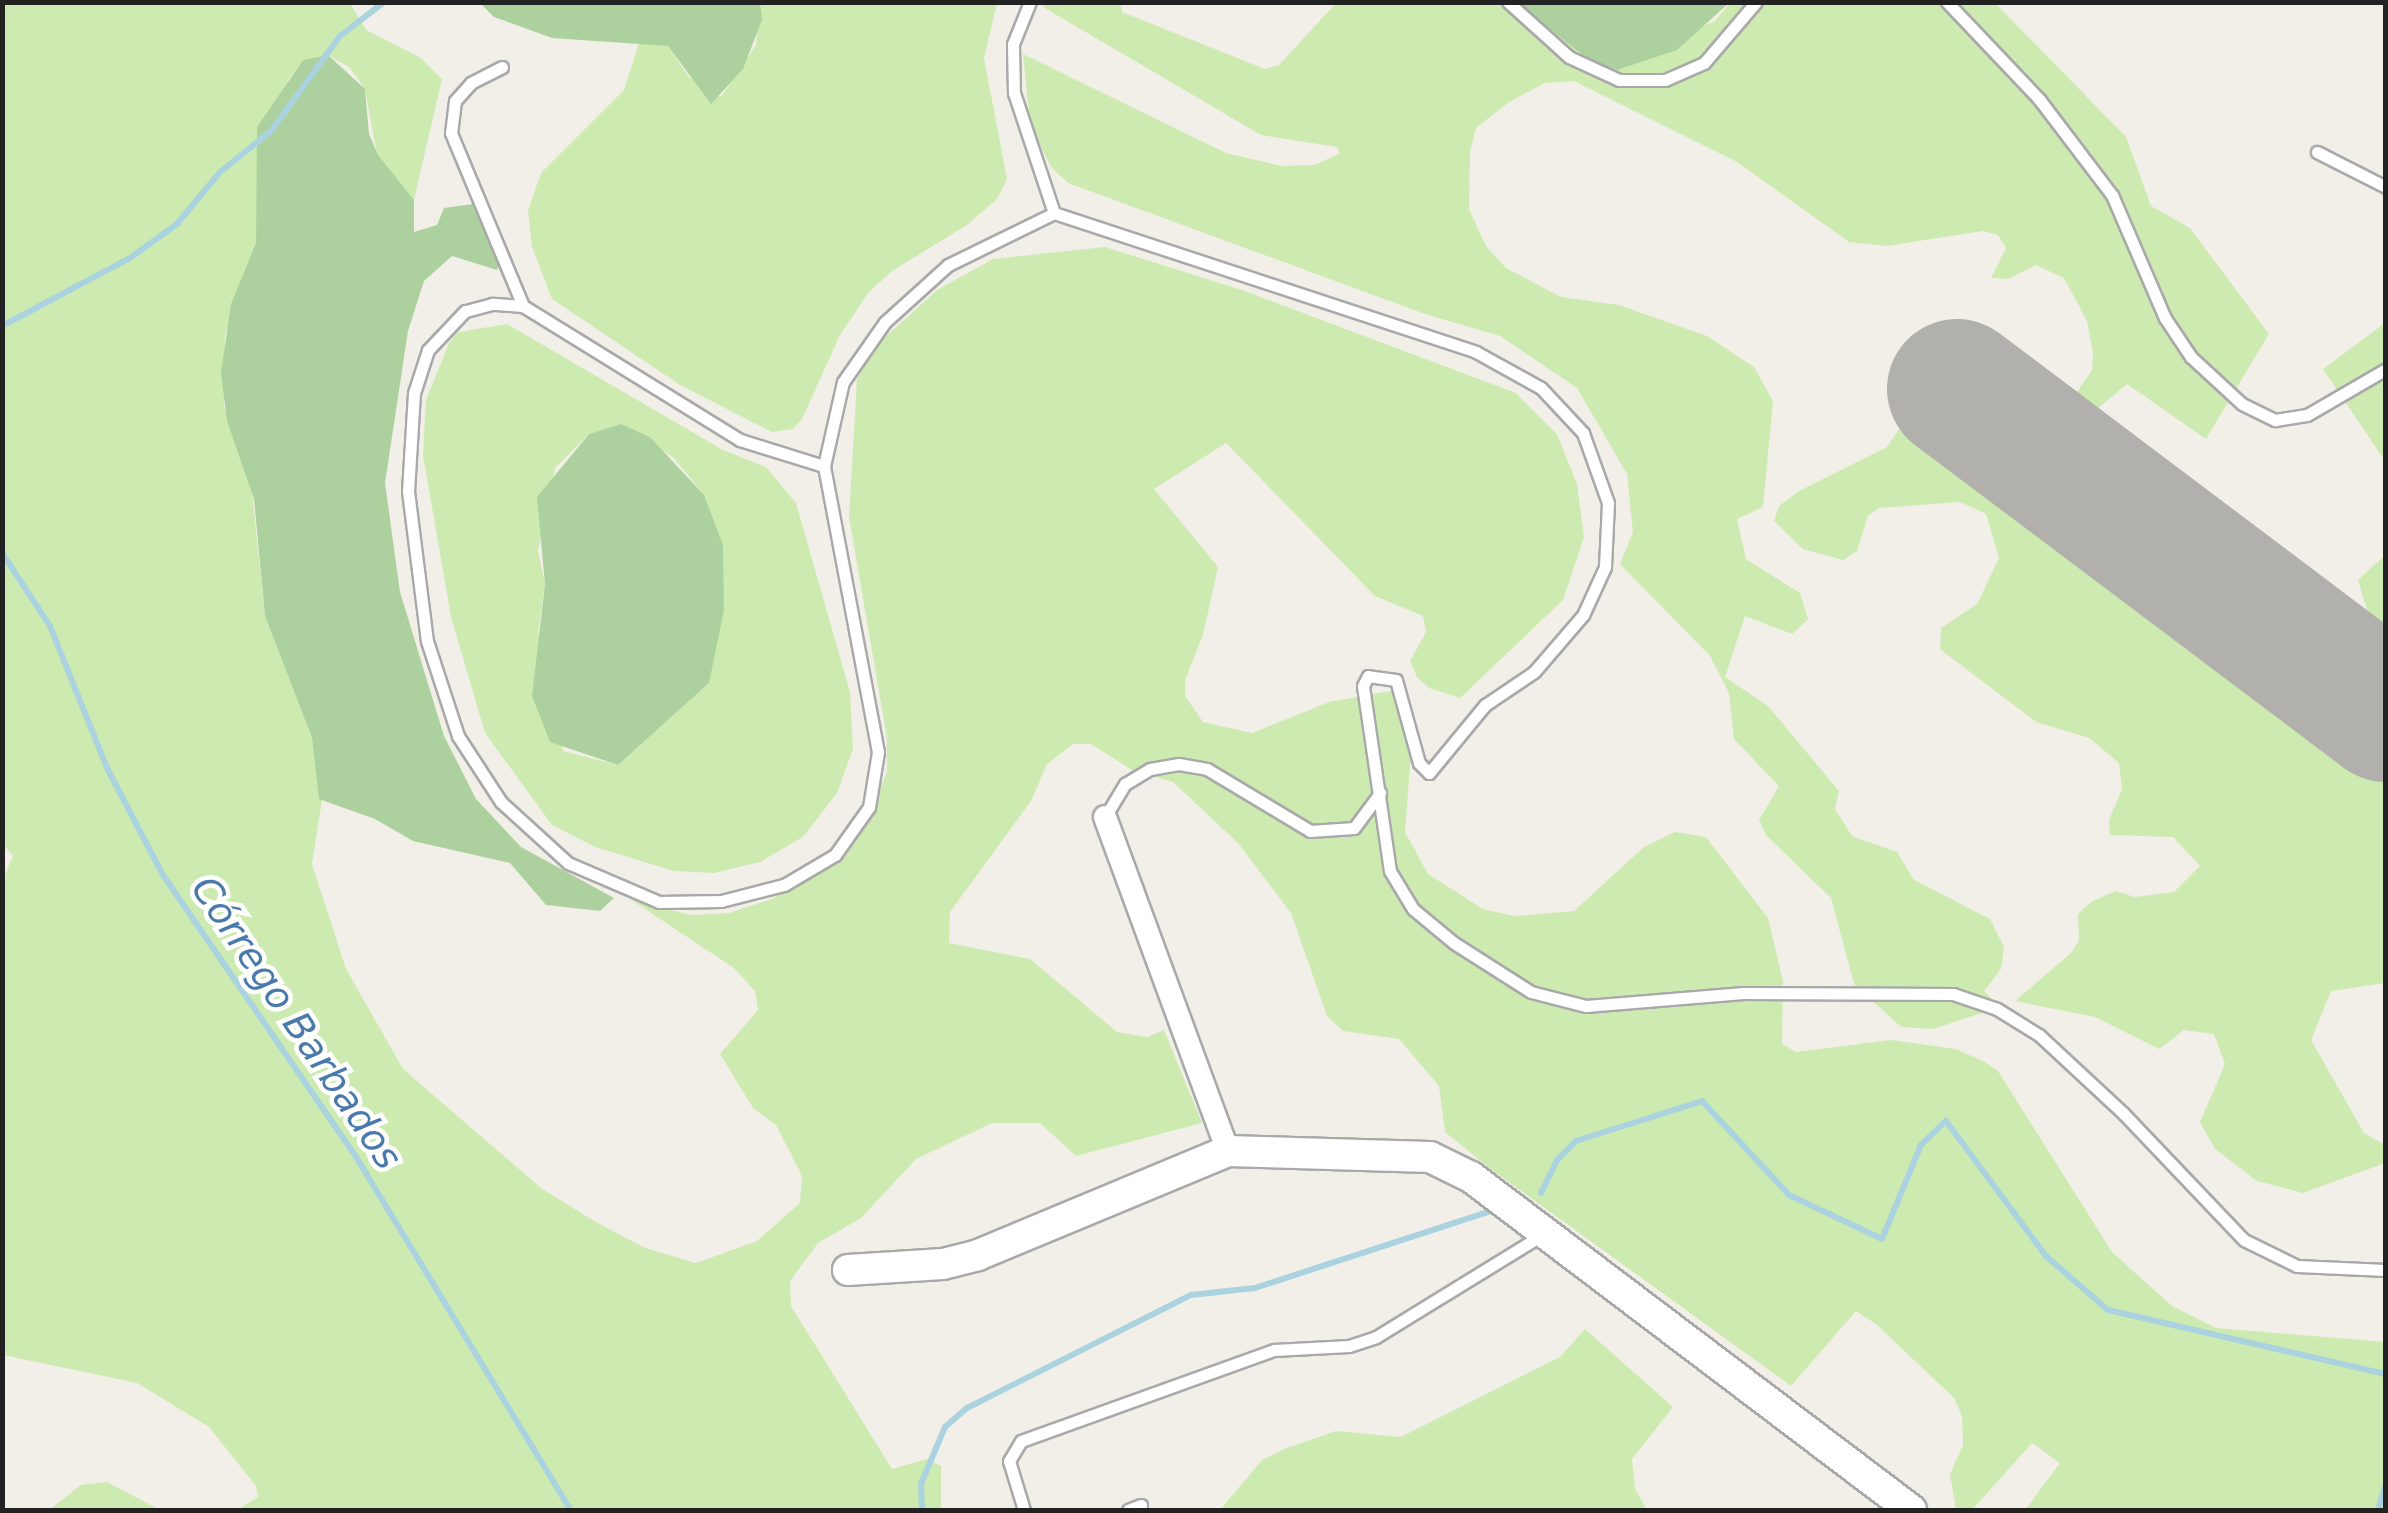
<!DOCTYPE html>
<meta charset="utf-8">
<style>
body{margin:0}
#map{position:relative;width:2388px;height:1513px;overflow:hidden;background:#f2efe9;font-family:"DejaVu Sans",sans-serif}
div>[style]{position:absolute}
.grass>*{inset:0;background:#cdebb0}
.forest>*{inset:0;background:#add19e}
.stream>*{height:6px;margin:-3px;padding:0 3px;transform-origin:3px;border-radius:3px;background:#aad3df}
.runway>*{height:140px;margin:-70px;padding:0 70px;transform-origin:70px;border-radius:70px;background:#b1b0ac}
.roads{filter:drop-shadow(2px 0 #a9a9a9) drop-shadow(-2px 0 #a9a9a9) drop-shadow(0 2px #a9a9a9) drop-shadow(0 -2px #a9a9a9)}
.service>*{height:11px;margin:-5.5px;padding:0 5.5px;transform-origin:5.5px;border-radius:5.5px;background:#fff}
.minor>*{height:22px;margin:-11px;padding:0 11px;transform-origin:11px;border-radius:11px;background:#fff}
.tertiary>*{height:30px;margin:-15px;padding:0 15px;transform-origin:15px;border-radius:15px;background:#fff}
span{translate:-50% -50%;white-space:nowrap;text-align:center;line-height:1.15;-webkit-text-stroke:9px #fff;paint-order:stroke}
.water-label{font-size:38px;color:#4a7aab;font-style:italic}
.frame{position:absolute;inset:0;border:5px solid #222;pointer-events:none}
</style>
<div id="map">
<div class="grass">
<div style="clip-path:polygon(3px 3px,350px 3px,366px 30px,421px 58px,442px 79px,414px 200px,377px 155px,365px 89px,349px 67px,328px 55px,303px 60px,288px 80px,258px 176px,256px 243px,225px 335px,224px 406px,251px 482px,265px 616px,312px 738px,322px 800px,312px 864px,346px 969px,403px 1069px,541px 1188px,594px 1221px,645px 1248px,696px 1263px,757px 1241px,800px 1203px,802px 1176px,776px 1125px,753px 1108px,720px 1054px,758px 1010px,755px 991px,734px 968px,630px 899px,690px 915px,729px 913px,772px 899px,837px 857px,866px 819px,887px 772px,887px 738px,849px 517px,857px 379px,880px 342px,937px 290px,993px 259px,1105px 247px,1245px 291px,1516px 393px,1557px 434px,1577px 484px,1584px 537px,1563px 600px,1460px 698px,1429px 688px,1417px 677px,1410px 661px,1426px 632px,1423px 616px,1375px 596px,1226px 443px,1154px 489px,1218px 567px,1203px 635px,1185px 680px,1185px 696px,1203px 722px,1252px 733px,1329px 702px,1396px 690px,1411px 752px,1405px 832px,1428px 874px,1483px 909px,1514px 916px,1574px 911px,1644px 847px,1675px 832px,1706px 837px,1768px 918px,1783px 981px,1782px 1044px,1796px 1052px,1891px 1040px,1956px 1049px,1985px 1062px,1998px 1071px,2112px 1252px,2172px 1306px,2216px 1328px,2385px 1342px,2385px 1510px,2025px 1510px,2060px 1463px,2032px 1443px,1972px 1510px,1956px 1510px,1950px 1474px,1963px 1445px,1962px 1416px,1954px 1398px,1876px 1324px,1856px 1311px,1791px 1386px,1488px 1167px,1445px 1132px,1439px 1086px,1399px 1039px,1343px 1031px,1327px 1016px,1291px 913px,1238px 843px,1173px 782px,1132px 770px,1091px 744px,1073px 744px,1047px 764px,1031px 801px,950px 912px,949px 943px,1030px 959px,1117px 1032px,1148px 1037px,1164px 1030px,1202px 1123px,1076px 1156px,1040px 1123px,992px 1123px,916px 1159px,861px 1218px,818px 1243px,790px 1281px,791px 1306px,892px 1469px,927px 1459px,941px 1466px,941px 1510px,237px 1510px,258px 1497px,256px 1486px,209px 1427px,137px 1383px,3px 1355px,2px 882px,13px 856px,2px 843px)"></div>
<div style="clip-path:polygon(760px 3px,997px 3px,984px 58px,1007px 179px,997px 199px,967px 225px,892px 271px,869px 292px,840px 335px,802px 419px,793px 429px,772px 432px,680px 385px,552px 299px,532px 247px,528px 210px,541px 173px,624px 90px,640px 40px,668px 46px,688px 76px,721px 97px,756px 45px)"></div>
<div style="clip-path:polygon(1046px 3px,1121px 3px,1122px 12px,1265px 69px,1279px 65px,1336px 3px,1517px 3px,1589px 60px,1714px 22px,1730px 3px,1995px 3px,2126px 137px,2151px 206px,2190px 228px,2269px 334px,2206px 439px,2127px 384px,2079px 424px,2044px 442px,2035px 443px,1966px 383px,1933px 421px,2385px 759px,2385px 983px,2331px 991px,2311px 1040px,2364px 1133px,2385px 1145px,2385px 1163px,2303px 1193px,2257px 1181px,2215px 1149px,2200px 1122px,2225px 1064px,2214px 1034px,2184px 1030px,2159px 1049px,2095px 1017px,2015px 1001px,2072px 952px,2079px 940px,2078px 914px,2091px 902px,2115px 891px,2135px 897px,2174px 892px,2200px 866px,2173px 837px,2110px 835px,2109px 820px,2122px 789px,2119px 763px,2089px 738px,2036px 722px,1940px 649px,1941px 628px,1977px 604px,1999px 558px,1986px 514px,1960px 502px,1879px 508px,1868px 516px,1857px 551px,1843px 560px,1803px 549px,1774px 521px,1779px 506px,1799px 491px,1887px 447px,1914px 407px,1918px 359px,1934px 342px,1964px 339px,1986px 371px,2018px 369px,2058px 394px,2075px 395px,2092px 370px,2093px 353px,2087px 321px,2064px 278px,2036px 265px,2008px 279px,1991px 278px,2006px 248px,1998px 235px,1983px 231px,1886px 246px,1849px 242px,1737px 162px,1574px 81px,1545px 83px,1509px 102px,1476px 128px,1470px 152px,1469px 209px,1486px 246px,1506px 268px,1561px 297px,1619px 305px,1707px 336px,1754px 367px,1773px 401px,1763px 507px,1737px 519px,1746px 559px,1800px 593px,1808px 619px,1792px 634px,1745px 616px,1725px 677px,1768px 706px,1839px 791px,1835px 809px,1852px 836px,1897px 852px,1914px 880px,1990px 919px,2004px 947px,2001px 969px,1984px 991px,2000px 1007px,1933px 1029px,1901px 1027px,1854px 984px,1831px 898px,1766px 835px,1759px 820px,1779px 786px,1734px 739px,1729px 693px,1710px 656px,1620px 564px,1633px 532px,1627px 474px,1577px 388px,1500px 336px,1425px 314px,1068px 183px,1051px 167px,1030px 124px,1023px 54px,1226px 153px,1281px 166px,1315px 165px,1340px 153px,1337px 147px,1261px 135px,1043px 7px)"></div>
<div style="clip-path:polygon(2385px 323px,2385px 461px,2323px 369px)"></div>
<div style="clip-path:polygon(evenodd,507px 324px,723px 450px,766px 467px,796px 503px,850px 692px,853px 749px,837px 793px,803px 837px,760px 862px,714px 873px,674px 871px,595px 847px,552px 825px,485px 733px,451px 617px,423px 455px,426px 400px,449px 343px,458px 332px,507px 324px,621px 424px,674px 458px,704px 495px,709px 683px,618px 765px,563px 751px,538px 633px,545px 584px,538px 551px,555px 468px,589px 434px,621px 424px)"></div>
<div style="clip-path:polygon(2385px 555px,2386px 555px,2385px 689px,2338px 650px,2338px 640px,2367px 610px,2358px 580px)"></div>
<div style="clip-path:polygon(1585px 1329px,1673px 1407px,1632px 1459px,1635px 1489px,1647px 1510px,1220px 1510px,1262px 1460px,1287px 1448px,1336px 1431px,1401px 1437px,1560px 1357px)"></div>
<div style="clip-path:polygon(107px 1482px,160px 1510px,49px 1510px,81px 1485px)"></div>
</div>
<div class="forest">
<div style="clip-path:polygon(480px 3px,760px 3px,762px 20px,743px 69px,711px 104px,668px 46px,552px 38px,494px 17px)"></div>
<div style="clip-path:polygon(1517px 3px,1729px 3px,1677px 50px,1617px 70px,1589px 60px)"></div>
<div style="clip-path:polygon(328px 55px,365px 89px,369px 134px,378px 155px,414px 200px,414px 232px,437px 225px,444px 208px,473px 204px,502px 255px,497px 270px,452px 256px,424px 281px,408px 331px,385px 483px,400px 592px,444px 736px,476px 799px,521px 847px,614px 898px,600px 911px,546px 905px,510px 863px,413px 841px,375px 819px,319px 799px,312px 738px,265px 616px,254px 499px,227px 421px,221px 373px,231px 304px,256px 243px,257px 127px,303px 60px)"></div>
<div style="clip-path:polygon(621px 424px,650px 437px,704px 495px,723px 545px,724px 610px,709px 683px,618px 765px,550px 742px,532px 696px,545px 584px,537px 497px,589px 434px)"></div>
</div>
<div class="stream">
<div style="left:2px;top:326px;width:145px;rotate:-28deg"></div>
<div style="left:130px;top:258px;width:58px;rotate:-35.9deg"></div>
<div style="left:177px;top:224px;width:67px;rotate:-50.4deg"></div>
<div style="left:220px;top:172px;width:65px;rotate:-38.8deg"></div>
<div style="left:271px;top:131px;width:117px;rotate:-54deg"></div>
<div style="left:340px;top:36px;width:56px;rotate:-37.7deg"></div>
<div style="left:2px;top:553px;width:87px;rotate:56.7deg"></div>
<div style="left:50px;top:626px;width:155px;rotate:68.1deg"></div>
<div style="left:108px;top:770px;width:119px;rotate:62.4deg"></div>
<div style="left:163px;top:875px;width:336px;rotate:55.6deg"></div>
<div style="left:353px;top:1152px;width:419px;rotate:58.7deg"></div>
<div style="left:1541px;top:1193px;width:37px;rotate:-64deg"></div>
<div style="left:1557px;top:1160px;width:27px;rotate:-45deg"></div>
<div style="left:1576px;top:1141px;width:132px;rotate:-17.6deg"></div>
<div style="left:1702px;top:1101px;width:128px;rotate:47.2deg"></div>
<div style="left:1789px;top:1195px;width:103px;rotate:25.3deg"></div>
<div style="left:1882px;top:1239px;width:102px;rotate:-67.5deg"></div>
<div style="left:1921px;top:1145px;width:35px;rotate:-44deg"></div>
<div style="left:1946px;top:1121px;width:168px;rotate:53.5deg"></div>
<div style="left:2046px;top:1256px;width:82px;rotate:41.1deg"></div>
<div style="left:2108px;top:1310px;width:285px;rotate:13deg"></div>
<div style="left:922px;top:1510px;width:26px;rotate:-92deg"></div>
<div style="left:921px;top:1484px;width:62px;rotate:-67.2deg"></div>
<div style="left:945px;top:1427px;width:29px;rotate:-41deg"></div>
<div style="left:967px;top:1408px;width:251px;rotate:-26.8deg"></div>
<div style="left:1191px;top:1295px;width:64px;rotate:-6.2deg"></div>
<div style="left:1255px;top:1288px;width:255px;rotate:-18.1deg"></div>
<div style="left:2378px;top:1510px;width:28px;rotate:-73deg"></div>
</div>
<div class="runway">
<div style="left:1957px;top:389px;width:537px;rotate:36.98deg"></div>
</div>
<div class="roads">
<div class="service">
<div style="left:1508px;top:2px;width:82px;rotate:42deg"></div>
<div style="left:1569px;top:57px;width:55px;rotate:24.7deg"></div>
<div style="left:1619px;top:80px;width:46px"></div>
<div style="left:1665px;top:80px;width:43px;rotate:-23.6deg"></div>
<div style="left:1704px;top:63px;width:80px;rotate:-49.6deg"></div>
<div style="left:1947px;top:2px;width:134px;rotate:46.5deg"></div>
<div style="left:2039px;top:99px;width:121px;rotate:52.8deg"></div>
<div style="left:2112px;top:195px;width:134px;rotate:66.7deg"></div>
<div style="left:2165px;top:318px;width:47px;rotate:56.3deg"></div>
<div style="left:2191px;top:357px;width:69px;rotate:42.7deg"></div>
<div style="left:2242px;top:404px;width:37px;rotate:26deg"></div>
<div style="left:2275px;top:420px;width:32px;rotate:-9deg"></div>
<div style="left:2307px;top:415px;width:91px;rotate:-30.2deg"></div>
<div style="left:502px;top:67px;width:35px;rotate:153deg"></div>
<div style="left:471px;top:83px;width:24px;rotate:132deg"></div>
<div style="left:455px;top:101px;width:32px;rotate:97deg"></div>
<div style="left:451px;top:133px;width:187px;rotate:67.4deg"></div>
<div style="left:523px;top:306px;width:255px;rotate:31.7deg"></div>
<div style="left:740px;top:440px;width:88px;rotate:17.2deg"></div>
<div style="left:2317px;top:152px;width:77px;rotate:26.9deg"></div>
<div style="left:1054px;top:213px;width:444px;rotate:18.2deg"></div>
<div style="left:1476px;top:352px;width:74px;rotate:29deg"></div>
<div style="left:1541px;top:388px;width:62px;rotate:47deg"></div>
<div style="left:1583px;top:433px;width:74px;rotate:70.3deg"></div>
<div style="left:1608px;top:503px;width:64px;rotate:92.7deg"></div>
<div style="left:1605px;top:567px;width:53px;rotate:114.6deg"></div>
<div style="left:1583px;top:615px;width:75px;rotate:130.7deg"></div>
<div style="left:1534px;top:672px;width:59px;rotate:146deg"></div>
<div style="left:1485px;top:705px;width:88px;rotate:129.5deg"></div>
<div style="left:1429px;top:773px;width:14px;rotate:-135deg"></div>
<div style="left:1419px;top:763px;width:86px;rotate:-105.5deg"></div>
<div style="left:1396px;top:680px;width:28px;rotate:-172deg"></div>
<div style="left:1368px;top:676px;width:11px;rotate:117deg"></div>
<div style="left:1363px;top:686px;width:187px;rotate:81.7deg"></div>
<div style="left:1390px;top:871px;width:44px;rotate:58.8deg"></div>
<div style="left:1413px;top:909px;width:53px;rotate:39.7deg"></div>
<div style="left:1454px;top:943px;width:91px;rotate:32.5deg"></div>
<div style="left:1531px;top:992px;width:57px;rotate:14.3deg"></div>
<div style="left:1586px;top:1006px;width:158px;rotate:-4.7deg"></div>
<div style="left:1743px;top:993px;width:210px;rotate:0.3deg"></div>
<div style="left:1953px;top:994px;width:46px;rotate:18.8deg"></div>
<div style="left:1997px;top:1009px;width:49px;rotate:31.8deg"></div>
<div style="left:2039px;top:1035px;width:115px;rotate:42.9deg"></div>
<div style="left:2123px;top:1113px;width:175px;rotate:46.4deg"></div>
<div style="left:2244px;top:1240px;width:59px;rotate:26.1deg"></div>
<div style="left:2297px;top:1266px;width:89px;rotate:2.6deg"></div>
<div style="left:523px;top:306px;width:31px;rotate:-176deg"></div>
<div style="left:492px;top:304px;width:28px;rotate:165deg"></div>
<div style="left:465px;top:311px;width:54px;rotate:133.5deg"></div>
<div style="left:428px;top:350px;width:45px;rotate:108deg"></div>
<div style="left:414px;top:393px;width:98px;rotate:93.5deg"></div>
<div style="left:408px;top:491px;width:151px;rotate:82.8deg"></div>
<div style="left:427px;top:641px;width:100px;rotate:71.9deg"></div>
<div style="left:458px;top:736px;width:79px;rotate:56.9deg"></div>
<div style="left:501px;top:802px;width:91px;rotate:42.3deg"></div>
<div style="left:568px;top:863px;width:99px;rotate:23.2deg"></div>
<div style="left:659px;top:902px;width:62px;rotate:-0.9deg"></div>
<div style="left:721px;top:901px;width:65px;rotate:-14.3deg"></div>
<div style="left:784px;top:885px;width:59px;rotate:-30.5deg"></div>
<div style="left:835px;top:855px;width:59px;rotate:-54.7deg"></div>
<div style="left:869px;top:807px;width:56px;rotate:-80.7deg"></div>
<div style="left:878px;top:752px;width:291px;rotate:-100.7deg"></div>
<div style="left:824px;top:466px;width:86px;rotate:-77.3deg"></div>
<div style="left:843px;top:382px;width:73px;rotate:-55deg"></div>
<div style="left:885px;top:322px;width:85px;rotate:-42.1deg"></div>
<div style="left:948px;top:265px;width:118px;rotate:-26.1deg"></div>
<div style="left:1054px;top:213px;width:126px;rotate:-108.4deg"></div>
<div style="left:1014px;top:93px;width:49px;rotate:-91.2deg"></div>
<div style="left:1013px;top:44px;width:45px;rotate:-68deg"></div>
<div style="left:1105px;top:817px;width:39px;rotate:-59deg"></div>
<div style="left:1125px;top:784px;width:29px;rotate:-31deg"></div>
<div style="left:1150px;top:769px;width:29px;rotate:-10deg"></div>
<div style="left:1179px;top:764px;width:28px;rotate:10deg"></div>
<div style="left:1207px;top:769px;width:120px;rotate:31deg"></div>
<div style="left:1310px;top:831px;width:44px;rotate:-3.9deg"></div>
<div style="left:1354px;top:828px;width:44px;rotate:-53.4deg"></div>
<div style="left:1024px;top:1510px;width:51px;rotate:-107deg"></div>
<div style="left:1009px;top:1461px;width:23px;rotate:-59deg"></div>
<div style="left:1021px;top:1441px;width:269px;rotate:-19.8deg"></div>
<div style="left:1274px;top:1350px;width:75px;rotate:-3.1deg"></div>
<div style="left:1349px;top:1346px;width:28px;rotate:-18deg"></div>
<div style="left:1376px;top:1337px;width:195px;rotate:-31.6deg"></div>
<div style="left:1128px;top:1510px;width:14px;rotate:-21deg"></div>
</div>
<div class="minor">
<div style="left:1105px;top:817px;width:356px;rotate:69.8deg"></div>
</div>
<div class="tertiary">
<div style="left:848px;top:1270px;width:95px;rotate:-3.6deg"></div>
<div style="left:943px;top:1264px;width:36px;rotate:-14deg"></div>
<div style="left:978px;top:1255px;width:271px;rotate:-22.6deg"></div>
<div style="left:1228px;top:1151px;width:202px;rotate:1.7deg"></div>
<div style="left:1430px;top:1157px;width:46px;rotate:26deg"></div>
<div style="left:1471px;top:1177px;width:552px;rotate:37.12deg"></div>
</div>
</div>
<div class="water-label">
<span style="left:296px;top:1023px;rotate:56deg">Córrego Barbados</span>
</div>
<div class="frame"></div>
</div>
